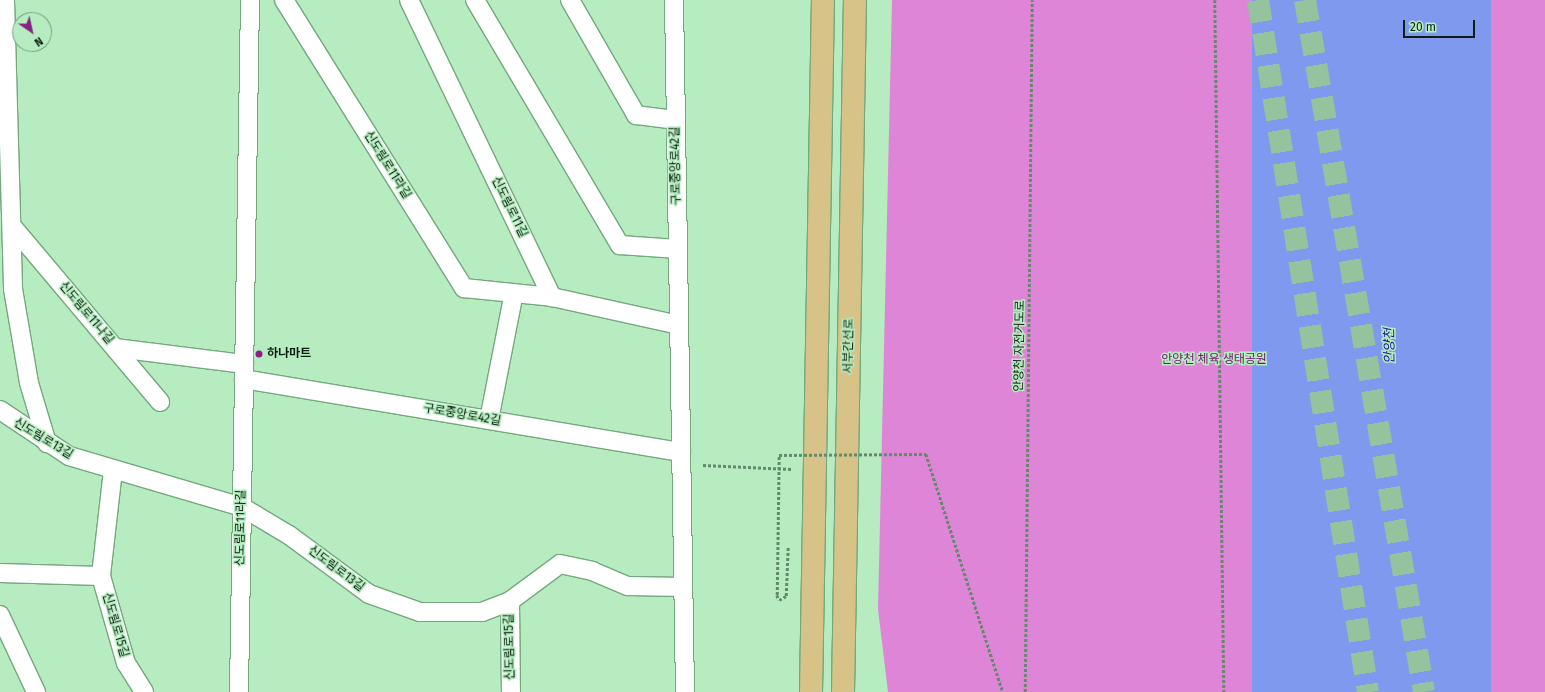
<!DOCTYPE html>
<meta charset="utf-8">
<style>
body{margin:0}
#map{position:relative;width:1545px;height:692px;overflow:hidden;background:#b6ecc0;font-family:"Fira Sans","Noto Sans KR",sans-serif}
div>[style]{position:absolute}
.green>*{inset:0;background:#df85d7}
.water>*{inset:0;background:#7f99ef;transform-origin:0 0}
.highway-tunnel>*{height:22px;margin-top:-11px;transform-origin:0;background:repeating-linear-gradient(90deg,#94c39d 0 22px,transparent 0 33px)}
.path>*{height:2.5px;margin-top:-1.25px;transform-origin:0;background:repeating-linear-gradient(90deg,#63896b 0 3px,transparent 0 5px)}
.roads{filter:drop-shadow(1px 0 #74a87e) drop-shadow(-1px 0 #74a87e) drop-shadow(0 1px #74a87e) drop-shadow(0 -1px #74a87e)}
.street>*{height:18px;margin:-9px;padding:0 9px;transform-origin:9px;border-radius:9px;background:#fff}
.primary>*{height:22px;margin:-11px;padding:0 11px;transform-origin:11px;border-radius:11px;background:#d7c387}
.path-bridge>*{height:2.5px;margin-top:-1.25px;transform-origin:0;background:repeating-linear-gradient(90deg,#63896b 0 3px,transparent 0 5px)}
.dots>*{width:11px;height:11px;translate:-50% -50%;box-sizing:border-box;border:2px solid #b6ecc0;border-radius:50%}
span{translate:-50% -50%;white-space:nowrap;text-align:center;line-height:1.15;-webkit-text-stroke:3px #b6ecc0;paint-order:stroke}
.street-label{font-size:12px;color:#0b2010}
.poi-label{font-size:12px;color:#0b2010;font-weight:700}
.left{translate:0 -50%;text-align:left}
.park-label{font-size:12px;color:#6e186b}
.water-label{font-size:13px;color:#181191;font-style:italic}
.north{position:absolute;left:12px;top:12px;width:40px;height:40px;box-sizing:border-box;background:#b6ecc0;border:1px solid #729a7a;border-radius:50%;rotate:146deg;font-size:11px;font-weight:700;line-height:16px;text-align:center;color:#0b2010}
.north::after{content:'';display:block;margin:auto;width:14px;height:18px;background:#8b2186;clip-path:polygon(50% 0,100% 100%,50% 72%,0 100%)}
.scale{position:absolute;left:1403px;top:20px;width:72px;height:18px;box-sizing:border-box;border:2px solid #0b2010;border-top:0;padding-left:5px;font-size:12px;line-height:14px;white-space:nowrap;color:#0b2010;-webkit-text-stroke:3px #b6ecc0;paint-order:stroke}
</style>
<div id="map">
<div class="green">
<div style="clip-path:polygon(892px 0,1545px 0,1545px 692px,888px 692px,878px 609px)"></div>
</div>
<div class="water">
<div style="left:1252px;top:0;width:239px;height:692px"></div>
</div>
<div class="highway-tunnel">
<div style="left:1258px;top:0;width:701px;rotate:80.97deg"></div>
<div style="left:1305px;top:0;width:702px;rotate:80.24deg"></div>
</div>
<div class="path">
<div style="left:1215px;top:0;width:692px;rotate:89.25deg"></div>
<div style="left:926px;top:454px;width:250px;rotate:72.1deg"></div>
<div style="left:703px;top:465px;width:89px;rotate:2.6deg"></div>
<div style="left:777px;top:595px;width:5px;rotate:68deg"></div>
<div style="left:779px;top:600px;width:8px;rotate:-30deg"></div>
<div style="left:786px;top:596px;width:50px;rotate:-87.7deg"></div>
<div style="left:1025px;top:692px;width:692px;rotate:-89.42deg"></div>
</div>
<div class="roads">
<div class="street">
<div style="left:5px;top:0;width:289px;rotate:88.4deg"></div>
<div style="left:13px;top:289px;width:95px;rotate:80.3deg"></div>
<div style="left:29px;top:383px;width:63px;rotate:73.3deg"></div>
<div style="left:284px;top:0;width:340px;rotate:58deg"></div>
<div style="left:464px;top:288px;width:88px;rotate:5.8deg"></div>
<div style="left:409px;top:0;width:330px;rotate:64.3deg"></div>
<div style="left:552px;top:297px;width:130px;rotate:12.4deg"></div>
<div style="left:475px;top:0;width:285px;rotate:59.4deg"></div>
<div style="left:620px;top:245px;width:58px;rotate:3.9deg"></div>
<div style="left:570px;top:0;width:133px;rotate:60.1deg"></div>
<div style="left:636px;top:115px;width:40px;rotate:7.1deg"></div>
<div style="left:674px;top:0;width:692px;rotate:89.09deg"></div>
<div style="left:12px;top:226px;width:230px;rotate:49.9deg"></div>
<div style="left:116px;top:348px;width:129px;rotate:7.1deg"></div>
<div style="left:244px;top:379px;width:443px;rotate:9.5deg"></div>
<div style="left:0;top:410px;width:83px;rotate:33.7deg"></div>
<div style="left:69px;top:456px;width:180px;rotate:16.4deg"></div>
<div style="left:242px;top:507px;width:55px;rotate:30.8deg"></div>
<div style="left:289px;top:535px;width:99px;rotate:36.4deg"></div>
<div style="left:369px;top:594px;width:54px;rotate:19.4deg"></div>
<div style="left:420px;top:612px;width:62px"></div>
<div style="left:482px;top:612px;width:30px;rotate:-21deg"></div>
<div style="left:510px;top:601px;width:62px;rotate:-36.5deg"></div>
<div style="left:560px;top:564px;width:33px;rotate:12deg"></div>
<div style="left:592px;top:571px;width:39px;rotate:23deg"></div>
<div style="left:628px;top:586px;width:55px;rotate:1deg"></div>
<div style="left:489px;top:420px;width:129px;rotate:-78.9deg"></div>
<div style="left:113px;top:470px;width:107px;rotate:96.5deg"></div>
<div style="left:101px;top:576px;width:91px;rotate:74deg"></div>
<div style="left:126px;top:663px;width:34px;rotate:58deg"></div>
<div style="left:0;top:573px;width:101px;rotate:1.7deg"></div>
<div style="left:510px;top:601px;width:91px;rotate:89.4deg"></div>
<div style="left:0;top:615px;width:85px;rotate:64.9deg"></div>
<div style="left:239px;top:692px;width:692px;rotate:-89.09deg"></div>
</div>
<div class="primary">
<div style="left:811px;top:692px;width:692px;rotate:-89.01deg"></div>
<div style="left:843px;top:692px;width:692px;rotate:-89.01deg"></div>
</div>
</div>
<div class="path-bridge">
<div style="left:777px;top:595px;width:140px;rotate:-89.2deg"></div>
<div style="left:779px;top:455px;width:147px;rotate:-0.4deg"></div>
</div>
<div class="dots">
<div style="left:259px;top:354px;background:#8b2186"></div>
</div>
<div class="street-label">
<span style="left:387px;top:165px;rotate:58deg">신도림로11라길</span>
<span style="left:676px;top:166px;rotate:-91deg">구로중앙로42길</span>
<span style="left:509px;top:207px;rotate:64deg">신도림로11길</span>
<span style="left:86px;top:313px;rotate:50deg">신도림로11나길</span>
<span style="left:849px;top:346px;rotate:-89deg">서부간선로</span>
<span style="left:1020px;top:346px;rotate:-89deg">안양천 자전거도로</span>
<span style="left:462px;top:415px;rotate:10deg">구로중앙로42길</span>
<span style="left:43px;top:439px;rotate:31deg">신도림로13길</span>
<span style="left:241px;top:528px;rotate:-89deg">신도림로11라길</span>
<span style="left:336px;top:569px;rotate:37deg">신도림로13길</span>
<span style="left:115px;top:625px;rotate:74deg">신도림로15길</span>
<span style="left:510px;top:647px;rotate:-91deg">신도림로15길</span>
</div>
<div class="poi-label">
<span class="left" style="left:267px;top:354px">하나마트</span>
</div>
<div class="park-label">
<span style="left:1214px;top:360px">안양천 체육 생태공원</span>
</div>
<div class="water-label">
<span style="left:1390px;top:346px;rotate:-91deg">안양천</span>
</div>
<div class="north">N</div>
<div class="scale">20 m</div>
</div>
